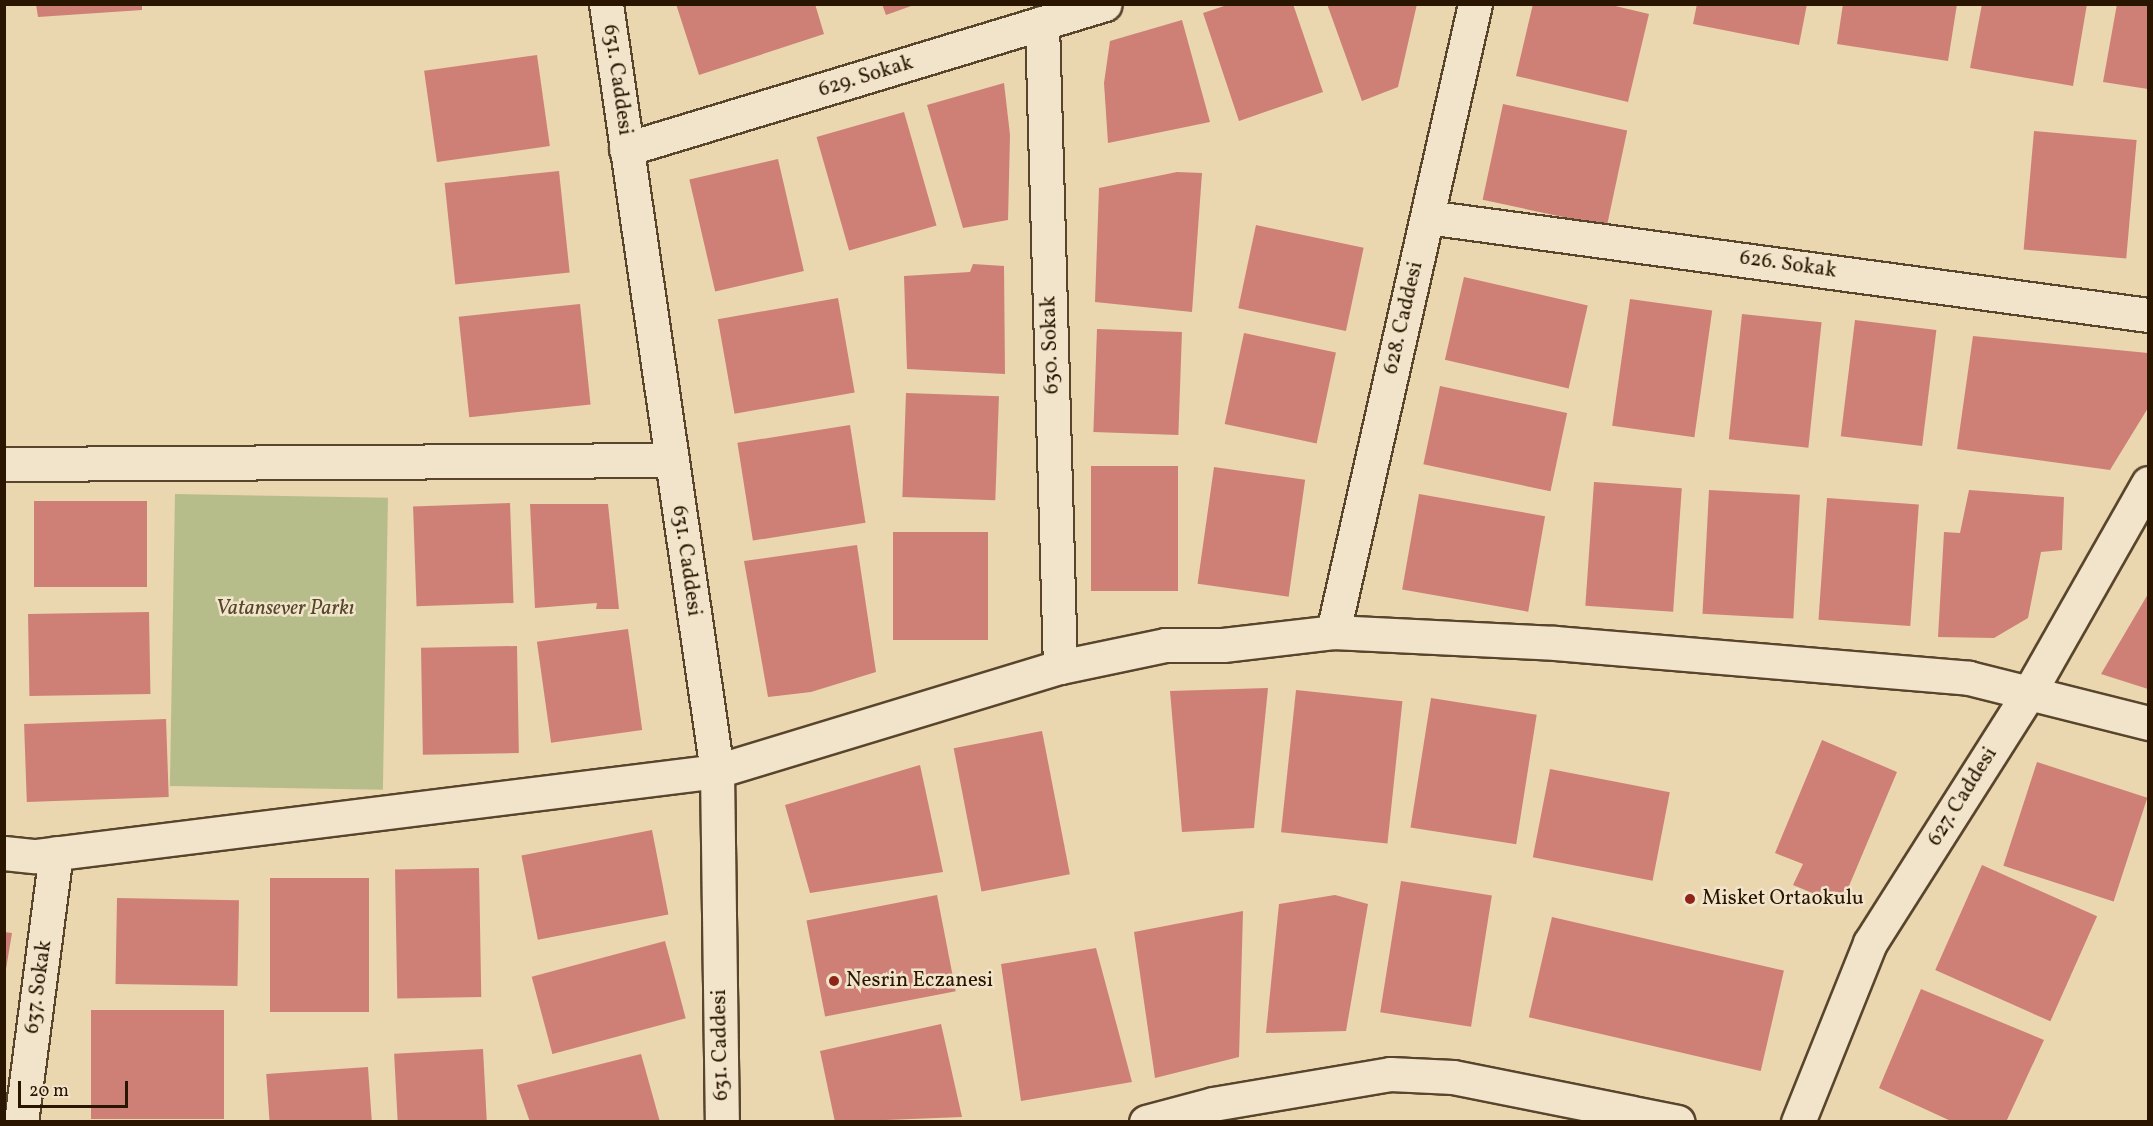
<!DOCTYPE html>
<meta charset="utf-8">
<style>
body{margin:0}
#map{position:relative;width:2153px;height:1126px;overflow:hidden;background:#ead6af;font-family:Vollkorn,serif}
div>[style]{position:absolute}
.green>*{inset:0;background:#b7bd8a;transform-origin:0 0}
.building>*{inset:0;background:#ce8076;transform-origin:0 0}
.roads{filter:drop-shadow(2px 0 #59452c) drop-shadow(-2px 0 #59452c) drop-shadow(0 2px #59452c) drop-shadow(0 -2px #59452c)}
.minor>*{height:33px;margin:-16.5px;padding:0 16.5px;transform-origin:16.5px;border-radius:16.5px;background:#f1e4cb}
.tertiary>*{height:33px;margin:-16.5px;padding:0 16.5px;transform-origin:16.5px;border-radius:16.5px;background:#f1e4cb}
.dots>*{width:16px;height:16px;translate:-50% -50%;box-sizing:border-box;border:3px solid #f1e4cb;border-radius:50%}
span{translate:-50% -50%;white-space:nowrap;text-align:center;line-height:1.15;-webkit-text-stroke:5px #f1e4cb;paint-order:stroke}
.street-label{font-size:21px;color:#291500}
.park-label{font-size:21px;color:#544729;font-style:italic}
.poi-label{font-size:21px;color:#291500}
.left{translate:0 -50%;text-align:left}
.frame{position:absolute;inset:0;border:6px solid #291500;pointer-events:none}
.scale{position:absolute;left:18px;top:1081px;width:110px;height:27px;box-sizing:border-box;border:3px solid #291500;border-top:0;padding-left:8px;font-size:18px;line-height:21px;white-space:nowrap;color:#291500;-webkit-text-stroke:4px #f1e4cb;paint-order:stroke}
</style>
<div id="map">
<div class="green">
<div style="left:175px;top:494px;width:213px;height:292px;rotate:1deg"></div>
</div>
<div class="building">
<div style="clip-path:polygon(36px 4px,142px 4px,142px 10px,38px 17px)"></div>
<div style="clip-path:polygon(676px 4px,815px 4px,824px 34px,699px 75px)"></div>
<div style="clip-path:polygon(882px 4px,914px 4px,914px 5px,886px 15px)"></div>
<div style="clip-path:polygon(1230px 4px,1293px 4px,1323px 92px,1239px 121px,1203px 13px)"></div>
<div style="clip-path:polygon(1327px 4px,1417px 4px,1398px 87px,1362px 101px)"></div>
<div style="clip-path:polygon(1533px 4px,1607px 4px,1649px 14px,1628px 102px,1516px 76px)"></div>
<div style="clip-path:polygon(1697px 4px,1807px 4px,1799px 45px,1693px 24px)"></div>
<div style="clip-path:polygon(1843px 4px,1957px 4px,1948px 61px,1837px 44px)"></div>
<div style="clip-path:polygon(1982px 4px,2087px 4px,2073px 86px,1970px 68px)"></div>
<div style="clip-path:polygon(2117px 4px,2148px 4px,2148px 89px,2103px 82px)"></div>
<div style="clip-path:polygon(1182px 20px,1210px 122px,1108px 143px,1104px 83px,1110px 41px)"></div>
<div style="left:537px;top:55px;width:92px;height:114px;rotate:82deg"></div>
<div style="clip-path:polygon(1004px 83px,1010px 135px,1008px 220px,963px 228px,927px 105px)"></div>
<div style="left:1503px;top:104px;width:127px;height:98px;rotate:12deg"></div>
<div style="left:904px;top:112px;width:118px;height:91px;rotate:74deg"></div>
<div style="left:2034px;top:131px;width:103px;height:119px;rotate:5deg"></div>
<div style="left:778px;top:159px;width:115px;height:91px;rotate:77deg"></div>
<div style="left:559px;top:171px;width:102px;height:115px;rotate:84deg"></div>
<div style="clip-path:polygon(1177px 172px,1202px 173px,1192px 312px,1095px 302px,1099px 188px)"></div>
<div style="left:1256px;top:225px;width:110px;height:85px;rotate:12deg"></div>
<div style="clip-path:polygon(973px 264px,1004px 266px,1005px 374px,907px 369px,904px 276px,970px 272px)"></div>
<div style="left:1464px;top:277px;width:127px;height:85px;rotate:13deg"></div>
<div style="left:838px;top:298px;width:96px;height:122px;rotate:80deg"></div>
<div style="left:1630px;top:299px;width:83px;height:128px;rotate:8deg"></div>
<div style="left:580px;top:304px;width:101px;height:122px;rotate:84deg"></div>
<div style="left:1742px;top:314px;width:80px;height:126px;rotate:6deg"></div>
<div style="left:1855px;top:320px;width:82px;height:117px;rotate:7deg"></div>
<div style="left:1097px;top:329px;width:85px;height:103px;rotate:2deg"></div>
<div style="left:1244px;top:333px;width:94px;height:93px;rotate:12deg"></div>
<div style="clip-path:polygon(1973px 336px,2148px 353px,2148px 408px,2110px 470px,1957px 449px)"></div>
<div style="left:1440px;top:386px;width:130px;height:80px;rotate:12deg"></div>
<div style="left:906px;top:393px;width:93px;height:104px;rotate:2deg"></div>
<div style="left:850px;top:425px;width:99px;height:114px;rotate:81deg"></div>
<div style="left:1178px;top:466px;width:125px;height:87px;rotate:90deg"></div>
<div style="left:1214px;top:467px;width:92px;height:118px;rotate:8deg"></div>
<div style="left:1594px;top:482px;width:88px;height:124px;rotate:4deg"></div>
<div style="left:1709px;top:490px;width:91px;height:124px;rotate:3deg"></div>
<div style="clip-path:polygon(1969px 490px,2064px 497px,2062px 550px,2041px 552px,2028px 618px,1994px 638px,1938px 637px,1944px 532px,1960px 533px)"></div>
<div style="left:1419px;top:494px;width:128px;height:97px;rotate:10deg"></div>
<div style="left:1827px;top:498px;width:92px;height:122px;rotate:4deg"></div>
<div style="left:147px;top:501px;width:86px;height:113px;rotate:90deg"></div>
<div style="left:510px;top:503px;width:100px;height:97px;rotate:88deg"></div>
<div style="clip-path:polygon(530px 504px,608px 504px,619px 609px,596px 609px,597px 603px,535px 608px)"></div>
<div style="left:988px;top:532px;width:108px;height:95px;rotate:90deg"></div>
<div style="clip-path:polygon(857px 545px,876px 672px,811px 692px,768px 697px,744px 561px)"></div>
<div style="clip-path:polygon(2148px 594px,2148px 689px,2101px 674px)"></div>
<div style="left:149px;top:612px;width:82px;height:121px;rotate:89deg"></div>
<div style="left:628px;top:629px;width:102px;height:92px;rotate:82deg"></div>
<div style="left:517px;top:646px;width:107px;height:96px;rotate:89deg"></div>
<div style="clip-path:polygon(1268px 688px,1254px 828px,1182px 832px,1170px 691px)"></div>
<div style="left:1296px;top:690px;width:107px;height:143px;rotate:6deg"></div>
<div style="left:1431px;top:698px;width:107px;height:131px;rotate:9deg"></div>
<div style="left:166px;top:719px;width:78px;height:142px;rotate:88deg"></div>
<div style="left:1042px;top:731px;width:146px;height:90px;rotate:79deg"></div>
<div style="clip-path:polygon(1822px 740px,1897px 772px,1841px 905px,1793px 885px,1803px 864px,1775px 853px)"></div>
<div style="left:2037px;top:762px;width:116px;height:109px;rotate:18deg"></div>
<div style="clip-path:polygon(920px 765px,943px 872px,810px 893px,785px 805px)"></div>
<div style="left:1550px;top:769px;width:122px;height:90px;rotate:11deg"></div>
<div style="left:652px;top:830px;width:86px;height:133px;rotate:79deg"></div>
<div style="left:1982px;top:865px;width:126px;height:115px;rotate:24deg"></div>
<div style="left:479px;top:868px;width:129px;height:84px;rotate:89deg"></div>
<div style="left:369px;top:878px;width:134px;height:99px;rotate:90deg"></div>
<div style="left:1401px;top:881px;width:92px;height:133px;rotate:9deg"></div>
<div style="left:937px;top:895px;width:98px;height:133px;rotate:79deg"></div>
<div style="clip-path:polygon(1335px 895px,1368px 904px,1346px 1031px,1266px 1033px,1279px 904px)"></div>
<div style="left:117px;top:898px;width:122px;height:86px;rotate:1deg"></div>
<div style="clip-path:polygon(1243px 911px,1239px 1057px,1155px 1078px,1134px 932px)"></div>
<div style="left:1552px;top:917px;width:238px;height:103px;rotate:13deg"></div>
<div style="clip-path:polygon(4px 932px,12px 933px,6px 969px,4px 969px)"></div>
<div style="left:665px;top:941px;width:80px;height:138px;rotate:75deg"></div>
<div style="clip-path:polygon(1096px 948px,1132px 1082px,1021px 1101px,1001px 964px)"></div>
<div style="clip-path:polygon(1921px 989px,2044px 1040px,2006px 1122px,1953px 1122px,1879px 1088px)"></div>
<div style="left:91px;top:1010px;width:133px;height:109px"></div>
<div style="clip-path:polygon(941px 1024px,962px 1117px,835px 1122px,820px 1051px)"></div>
<div style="left:483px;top:1049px;width:73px;height:89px;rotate:87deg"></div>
<div style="clip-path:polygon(641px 1054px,660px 1122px,530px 1122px,517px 1085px)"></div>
<div style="left:368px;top:1067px;width:55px;height:102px;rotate:86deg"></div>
</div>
<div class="roads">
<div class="minor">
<div style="left:1042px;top:23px;width:644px;rotate:88.4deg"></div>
<div style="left:626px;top:149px;width:500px;rotate:-16.84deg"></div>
<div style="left:1427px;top:217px;width:728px;rotate:7.74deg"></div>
<div style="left:4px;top:464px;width:668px;rotate:-0.34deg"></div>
<div style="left:1333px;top:632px;width:644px;rotate:-77.26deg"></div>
<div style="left:4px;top:853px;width:31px;rotate:6deg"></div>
<div style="left:35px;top:856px;width:687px;rotate:-7.1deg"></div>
<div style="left:717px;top:771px;width:358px;rotate:-16.9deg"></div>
<div style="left:1060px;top:667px;width:107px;rotate:-11.8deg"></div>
<div style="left:1165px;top:645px;width:58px"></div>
<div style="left:1223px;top:645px;width:111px;rotate:-6.7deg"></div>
<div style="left:1333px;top:632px;width:222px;rotate:2.8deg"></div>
<div style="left:1555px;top:643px;width:415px;rotate:4.8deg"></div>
<div style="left:1969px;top:678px;width:185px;rotate:14.1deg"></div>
<div style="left:21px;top:1122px;width:271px;rotate:-82.6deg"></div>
<div style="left:1146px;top:1122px;width:69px;rotate:-15deg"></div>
<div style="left:1213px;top:1104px;width:180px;rotate:-9.6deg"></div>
<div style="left:1390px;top:1074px;width:63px;rotate:2.7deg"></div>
<div style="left:1453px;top:1077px;width:229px;rotate:11.3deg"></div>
<div style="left:1798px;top:1122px;width:193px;rotate:-68.1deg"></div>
<div style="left:1870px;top:943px;width:299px;rotate:-57.6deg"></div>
<div style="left:2030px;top:691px;width:239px;rotate:-60.4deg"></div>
</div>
<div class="tertiary">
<div style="left:606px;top:4px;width:775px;rotate:81.77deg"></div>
<div style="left:717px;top:771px;width:351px;rotate:89.2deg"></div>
</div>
</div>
<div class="dots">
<div style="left:1690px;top:899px;background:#8f2418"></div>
<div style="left:834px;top:981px;background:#8f2418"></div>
</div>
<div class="street-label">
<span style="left:866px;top:77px;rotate:-17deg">629. Sokak</span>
<span style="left:617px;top:80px;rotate:82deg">631. Caddesi</span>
<span style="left:1788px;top:265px;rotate:8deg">626. Sokak</span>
<span style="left:1404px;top:318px;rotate:-77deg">628. Caddesi</span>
<span style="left:1051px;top:345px;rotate:-92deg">630. Sokak</span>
<span style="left:686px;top:561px;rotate:82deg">631. Caddesi</span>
<span style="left:1963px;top:797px;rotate:-58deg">627. Caddesi</span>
<span style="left:39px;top:987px;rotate:-82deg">637. Sokak</span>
<span style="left:721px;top:1045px;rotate:-91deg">631. Caddesi</span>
</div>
<div class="park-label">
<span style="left:285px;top:609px">Vatansever Parkı</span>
</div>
<div class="poi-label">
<span class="left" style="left:1702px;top:899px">Misket Ortaokulu</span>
<span class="left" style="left:846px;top:981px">Nesrin Eczanesi</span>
</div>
<div class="frame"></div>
<div class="scale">20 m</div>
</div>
